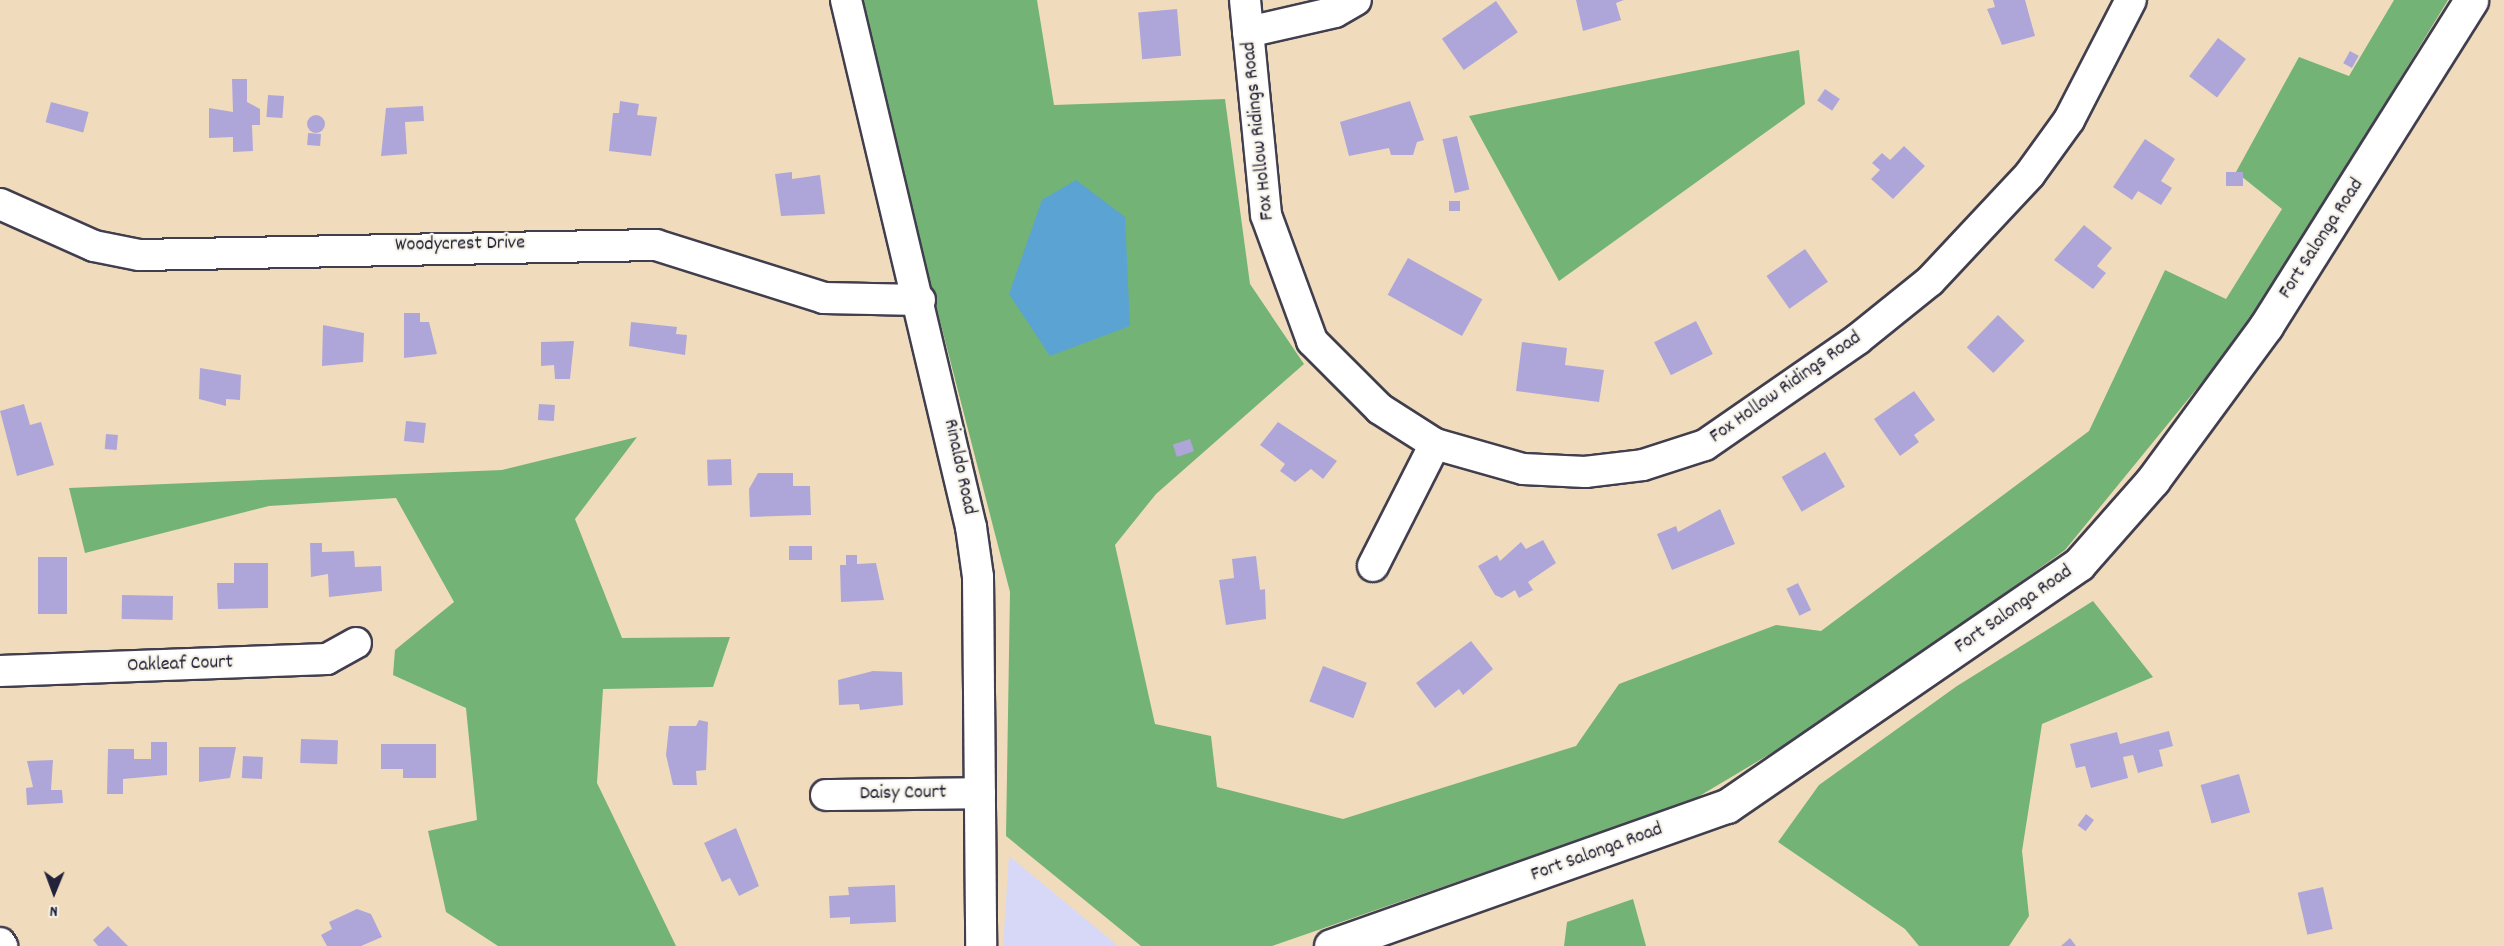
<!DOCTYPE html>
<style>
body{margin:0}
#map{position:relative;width:2504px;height:946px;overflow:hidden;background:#f0dcbc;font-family:Dekko,sans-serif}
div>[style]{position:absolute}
.built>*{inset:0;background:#d7d7f8}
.forest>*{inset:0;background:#73b375}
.water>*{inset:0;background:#5ba3d2}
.building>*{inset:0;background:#aea6d9;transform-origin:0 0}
.round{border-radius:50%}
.roads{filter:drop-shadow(2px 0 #413e4e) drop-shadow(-2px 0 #413e4e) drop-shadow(0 2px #413e4e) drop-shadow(0 -2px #413e4e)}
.minor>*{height:30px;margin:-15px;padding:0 15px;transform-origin:15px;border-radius:15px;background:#fff}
.major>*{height:33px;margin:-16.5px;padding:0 16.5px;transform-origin:16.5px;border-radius:16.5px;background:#fff}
span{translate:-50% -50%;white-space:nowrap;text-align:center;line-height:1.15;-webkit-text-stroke:4.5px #f7f3e8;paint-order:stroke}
.street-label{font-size:20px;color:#22223b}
.north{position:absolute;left:24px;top:862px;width:60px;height:60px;-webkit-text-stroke:4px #f7f3e8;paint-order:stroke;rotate:181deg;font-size:16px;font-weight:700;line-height:24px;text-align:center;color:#22223b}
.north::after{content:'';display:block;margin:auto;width:21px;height:27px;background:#22223b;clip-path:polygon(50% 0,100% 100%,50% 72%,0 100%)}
</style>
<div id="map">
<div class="built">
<div style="clip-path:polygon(1009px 856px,1118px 946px,1003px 946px)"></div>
</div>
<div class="forest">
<div style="clip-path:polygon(857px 0,1037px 0,1054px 105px,1225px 99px,1250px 284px,1304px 364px,1156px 494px,1115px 545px,1155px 724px,1211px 736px,1217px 787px,1343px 819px,1576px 746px,1619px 684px,1776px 625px,1821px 631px,2089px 431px,2165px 270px,2226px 299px,2282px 209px,2236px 172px,2299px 57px,2349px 76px,2394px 0,2448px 0,2252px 321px,2065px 550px,1834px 716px,1691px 801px,1272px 946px,1141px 946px,1006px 836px,1010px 592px)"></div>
<div style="clip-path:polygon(1799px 50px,1805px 104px,1559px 281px,1469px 116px)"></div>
<div style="clip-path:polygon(637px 437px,575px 519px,622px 638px,730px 637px,713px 687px,603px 689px,597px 783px,676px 946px,498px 946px,446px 912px,428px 831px,477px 820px,466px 708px,393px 675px,395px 650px,454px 602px,396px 498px,269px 506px,85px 553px,69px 488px,502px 470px)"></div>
<div style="clip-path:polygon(2093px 601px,2153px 677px,2042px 724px,2022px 851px,2029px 916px,2009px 946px,1919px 946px,1905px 929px,1778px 842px,1819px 785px,1957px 686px)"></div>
<div style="clip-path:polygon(1633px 899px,1646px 946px,1564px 946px,1567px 922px)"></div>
</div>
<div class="water">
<div style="clip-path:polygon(1076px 180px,1125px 217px,1130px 326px,1050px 356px,1009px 294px,1042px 200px)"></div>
</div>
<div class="building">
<div style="clip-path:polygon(1576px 0,1624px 0,1616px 3px,1621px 20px,1583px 31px)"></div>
<div style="clip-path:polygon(1993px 0,2025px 0,2035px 36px,2002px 45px,1987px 9px,1995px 7px)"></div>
<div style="left:1496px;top:1px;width:38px;height:66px;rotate:55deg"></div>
<div style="left:1177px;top:9px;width:47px;height:39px;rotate:85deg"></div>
<div style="left:2218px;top:38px;width:35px;height:48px;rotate:37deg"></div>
<div style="left:2350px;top:51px;width:10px;height:14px;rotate:29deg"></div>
<div style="clip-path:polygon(232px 79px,247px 79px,247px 102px,260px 109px,260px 125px,252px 125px,253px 151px,233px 152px,233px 137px,209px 138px,209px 108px,233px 112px)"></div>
<div style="left:1825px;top:89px;width:18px;height:14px;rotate:34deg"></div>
<div style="left:268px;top:95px;width:16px;height:22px;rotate:4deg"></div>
<div style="clip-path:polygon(620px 101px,639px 104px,637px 115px,657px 117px,651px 156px,609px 151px,613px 113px,619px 113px)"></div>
<div style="clip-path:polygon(1410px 101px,1424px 140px,1417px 142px,1413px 155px,1391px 155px,1389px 148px,1349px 156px,1340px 122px)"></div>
<div style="left:51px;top:102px;width:39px;height:21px;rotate:15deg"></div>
<div style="clip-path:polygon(423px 106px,424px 121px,405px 122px,407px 154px,381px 156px,386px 108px)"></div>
<div class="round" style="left:307px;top:115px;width:18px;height:18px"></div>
<div style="left:308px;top:133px;width:13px;height:12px;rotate:4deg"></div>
<div style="left:1457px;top:136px;width:55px;height:15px;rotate:77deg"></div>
<div style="clip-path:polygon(2145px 139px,2175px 159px,2161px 181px,2172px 188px,2161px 205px,2138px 191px,2132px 200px,2113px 187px)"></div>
<div style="clip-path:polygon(1904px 146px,1925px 166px,1893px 199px,1871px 179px,1880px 170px,1872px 163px,1882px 153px,1890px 160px)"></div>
<div style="clip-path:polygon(792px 172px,792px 179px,820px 175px,825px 214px,781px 216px,775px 174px)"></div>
<div style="left:2226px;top:172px;width:17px;height:14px"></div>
<div style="left:1449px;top:201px;width:11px;height:10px"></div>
<div style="clip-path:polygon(2084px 225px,2112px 248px,2097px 266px,2106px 273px,2093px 289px,2054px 260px)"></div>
<div style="left:1805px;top:249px;width:40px;height:47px;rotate:55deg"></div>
<div style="left:1408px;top:258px;width:85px;height:42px;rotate:29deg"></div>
<div style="clip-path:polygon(404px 313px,420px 313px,420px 322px,429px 322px,437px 354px,404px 358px)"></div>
<div style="left:1998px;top:315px;width:37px;height:45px;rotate:44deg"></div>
<div style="left:1696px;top:321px;width:37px;height:47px;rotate:63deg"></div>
<div style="clip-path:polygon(631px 322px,677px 327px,676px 334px,687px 335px,685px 355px,629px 346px)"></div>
<div style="clip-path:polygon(323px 325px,364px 333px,363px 362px,322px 366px)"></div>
<div style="clip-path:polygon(574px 341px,570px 379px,555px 379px,554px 365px,541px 366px,541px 342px)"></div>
<div style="clip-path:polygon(1522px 342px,1567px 348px,1565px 365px,1604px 370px,1599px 402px,1516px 391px)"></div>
<div style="clip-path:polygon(200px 368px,241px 375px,240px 400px,226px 399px,226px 406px,199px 399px)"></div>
<div style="clip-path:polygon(1914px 391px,1935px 420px,1914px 435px,1919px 442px,1900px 456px,1874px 419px)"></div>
<div style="clip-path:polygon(24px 404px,30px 425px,41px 422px,54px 465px,17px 476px,0 411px)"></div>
<div style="left:539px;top:404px;width:16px;height:16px;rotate:4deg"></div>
<div style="left:406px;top:421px;width:20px;height:20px;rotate:6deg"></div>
<div style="clip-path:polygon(1278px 422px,1337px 461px,1323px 479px,1311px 469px,1295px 482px,1280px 471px,1285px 464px,1260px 445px)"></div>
<div style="left:106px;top:434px;width:12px;height:15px;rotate:5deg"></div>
<div style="left:1190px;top:439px;width:13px;height:18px;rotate:72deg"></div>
<div style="left:1825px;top:452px;width:40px;height:50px;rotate:60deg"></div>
<div style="left:731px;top:459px;width:26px;height:24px;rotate:88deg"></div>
<div style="clip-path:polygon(758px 473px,793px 473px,793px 486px,810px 486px,811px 515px,750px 517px,749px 489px)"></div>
<div style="clip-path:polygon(1720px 509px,1735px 544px,1672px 570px,1657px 534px,1676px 526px,1678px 532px)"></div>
<div style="clip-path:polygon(1543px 540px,1556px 563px,1528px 582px,1533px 590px,1519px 598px,1515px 590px,1502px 598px,1495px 595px,1478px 566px,1497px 555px,1500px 561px,1521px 542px,1526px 549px)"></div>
<div style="clip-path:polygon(310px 543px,322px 543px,322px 552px,354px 551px,355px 567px,381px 566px,382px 591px,329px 597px,328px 574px,311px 577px)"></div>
<div style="left:812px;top:546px;width:14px;height:23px;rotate:90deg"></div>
<div style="clip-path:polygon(846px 555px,857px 555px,857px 564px,876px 563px,884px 600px,841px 602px,840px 565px,846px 565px)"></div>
<div style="clip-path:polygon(1256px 556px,1260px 590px,1265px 589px,1266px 619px,1226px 625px,1219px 580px,1234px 578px,1232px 559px)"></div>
<div style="left:38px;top:557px;width:29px;height:57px"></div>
<div style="clip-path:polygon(234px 563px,268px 563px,268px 608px,218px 609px,217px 583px,234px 583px)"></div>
<div style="left:1798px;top:583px;width:30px;height:13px;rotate:64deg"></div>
<div style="left:122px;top:595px;width:51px;height:24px;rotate:1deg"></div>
<div style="clip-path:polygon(1471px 641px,1493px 669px,1463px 695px,1459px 689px,1435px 708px,1416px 683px)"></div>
<div style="left:1323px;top:666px;width:47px;height:38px;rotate:21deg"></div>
<div style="clip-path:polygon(873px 671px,902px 672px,903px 705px,860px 710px,859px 704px,839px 705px,838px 680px)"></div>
<div style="clip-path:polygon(699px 720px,708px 722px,706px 770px,696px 771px,697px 785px,673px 785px,666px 755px,669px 726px,696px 726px)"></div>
<div style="clip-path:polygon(2169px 731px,2173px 746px,2159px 750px,2163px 766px,2138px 773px,2133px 755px,2123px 757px,2128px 778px,2091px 788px,2085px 766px,2076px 768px,2070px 744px,2117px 732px,2120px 744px)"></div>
<div style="left:301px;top:739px;width:37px;height:24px;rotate:2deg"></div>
<div style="clip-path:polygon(151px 742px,167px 742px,167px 775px,123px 779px,123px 794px,107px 794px,108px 749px,134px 749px,134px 759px,151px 759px)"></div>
<div style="clip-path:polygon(381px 744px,436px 744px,436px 778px,403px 778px,403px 769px,381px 769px)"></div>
<div style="clip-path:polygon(199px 747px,236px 747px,230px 778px,199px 782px)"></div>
<div style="left:243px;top:756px;width:20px;height:22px;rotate:3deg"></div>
<div style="clip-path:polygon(53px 760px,51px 790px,62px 790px,63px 803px,27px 805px,26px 788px,33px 787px,27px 761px)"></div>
<div style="left:2239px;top:774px;width:40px;height:40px;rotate:74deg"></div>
<div style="left:2086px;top:814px;width:10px;height:14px;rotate:37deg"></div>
<div style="clip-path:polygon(736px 828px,759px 886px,739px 896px,730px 878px,722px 882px,704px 843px)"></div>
<div style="clip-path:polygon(895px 885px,896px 922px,850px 924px,850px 917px,830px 918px,829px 896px,849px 895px,848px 887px)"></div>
<div style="left:2323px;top:887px;width:43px;height:26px;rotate:77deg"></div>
<div style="clip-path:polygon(357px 909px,371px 914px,382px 937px,361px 946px,327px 946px,321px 935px,332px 929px,329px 922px)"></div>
<div style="clip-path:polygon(108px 926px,128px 946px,98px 946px,93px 940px)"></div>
<div style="clip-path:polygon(2070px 938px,2076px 946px,2061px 946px)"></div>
</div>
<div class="roads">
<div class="minor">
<div style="left:846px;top:0;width:542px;rotate:76.66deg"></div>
<div style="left:971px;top:527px;width:50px;rotate:82deg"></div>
<div style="left:978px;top:577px;width:369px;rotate:89.5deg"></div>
<div style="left:1245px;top:0;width:216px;rotate:84.4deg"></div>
<div style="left:1266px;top:215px;width:134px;rotate:69.9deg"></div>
<div style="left:1312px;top:341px;width:96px;rotate:45deg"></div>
<div style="left:1380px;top:409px;width:65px;rotate:32.5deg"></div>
<div style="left:1435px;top:444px;width:91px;rotate:15.9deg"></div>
<div style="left:1523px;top:469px;width:62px;rotate:2.8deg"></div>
<div style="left:1585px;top:472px;width:58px;rotate:-6.9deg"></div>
<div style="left:1643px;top:465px;width:65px;rotate:-17.9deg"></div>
<div style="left:1705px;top:445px;width:186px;rotate:-34.7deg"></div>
<div style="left:1858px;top:339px;width:92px;rotate:-38.9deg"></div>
<div style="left:1930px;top:281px;width:146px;rotate:-46.9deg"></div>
<div style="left:2030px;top:174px;width:67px;rotate:-54.2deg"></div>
<div style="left:2069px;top:120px;width:135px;rotate:-62.7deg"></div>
<div style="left:1248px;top:32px;width:89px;rotate:-12.9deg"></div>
<div style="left:1335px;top:12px;width:24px;rotate:-30deg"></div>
<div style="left:0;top:204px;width:103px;rotate:24.1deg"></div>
<div style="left:94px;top:246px;width:46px;rotate:11.3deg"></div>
<div style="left:139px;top:255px;width:517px;rotate:-1.11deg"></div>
<div style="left:656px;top:245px;width:176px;rotate:17.5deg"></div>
<div style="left:824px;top:298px;width:96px;rotate:1.2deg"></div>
<div style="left:1373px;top:566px;width:137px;rotate:-63.1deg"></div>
<div style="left:0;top:671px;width:327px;rotate:-2.1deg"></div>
<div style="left:327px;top:659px;width:33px;rotate:-29deg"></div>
<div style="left:826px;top:795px;width:154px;rotate:-0.7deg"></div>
<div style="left:0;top:943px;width:4px;rotate:56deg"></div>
</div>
<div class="major">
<div style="left:1331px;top:946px;width:420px;rotate:-19.5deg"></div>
<div style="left:1727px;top:806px;width:427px;rotate:-34.5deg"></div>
<div style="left:2079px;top:564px;width:112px;rotate:-48.6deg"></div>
<div style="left:2153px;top:480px;width:191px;rotate:-53.7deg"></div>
<div style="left:2266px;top:326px;width:385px;rotate:-57.8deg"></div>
</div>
</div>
<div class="street-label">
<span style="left:1259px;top:131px;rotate:-96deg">Fox Hollow Ridings Road</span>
<span style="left:2322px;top:239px;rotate:-57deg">Fort Salonga Road</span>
<span style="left:460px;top:245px;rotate:-1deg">Woodycrest Drive</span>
<span style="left:1786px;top:388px;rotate:-35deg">Fox Hollow Ridings Road</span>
<span style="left:959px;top:467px;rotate:78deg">Rinaldo Road</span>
<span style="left:2014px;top:610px;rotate:-35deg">Fort Salonga Road</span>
<span style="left:180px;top:665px;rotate:-2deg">Oakleaf Court</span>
<span style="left:903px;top:794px;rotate:-1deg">Daisy Court</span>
<span style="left:1597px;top:853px;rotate:-20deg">Fort Salonga Road</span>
</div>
<div class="north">N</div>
</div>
